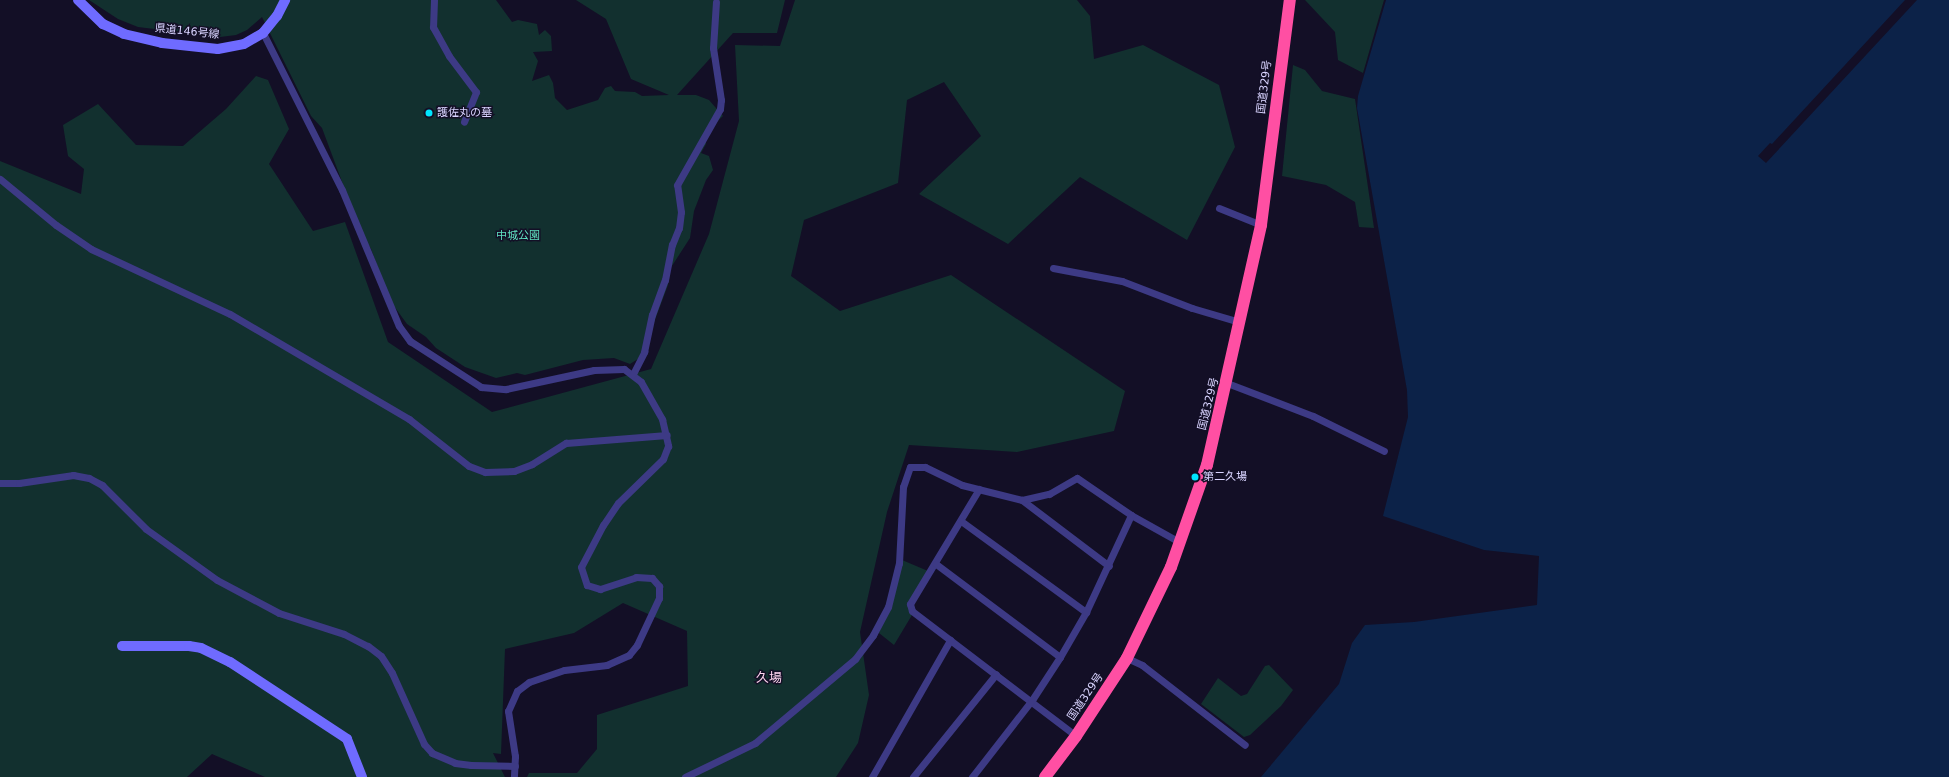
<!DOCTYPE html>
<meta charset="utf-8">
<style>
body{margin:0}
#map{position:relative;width:1949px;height:777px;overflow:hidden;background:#130f26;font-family:"DejaVu Sans","Noto Sans JP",sans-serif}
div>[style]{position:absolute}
.green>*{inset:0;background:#12302f}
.water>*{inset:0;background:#0c2248}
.street>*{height:7px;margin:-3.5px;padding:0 3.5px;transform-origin:3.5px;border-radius:3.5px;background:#3d3a85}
.secondary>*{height:10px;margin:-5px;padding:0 5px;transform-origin:5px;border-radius:5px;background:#6f6bff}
.highway>*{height:12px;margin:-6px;padding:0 6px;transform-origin:6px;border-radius:6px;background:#ff4fa3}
.dots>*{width:11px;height:11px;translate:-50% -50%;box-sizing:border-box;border:2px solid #130f26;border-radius:50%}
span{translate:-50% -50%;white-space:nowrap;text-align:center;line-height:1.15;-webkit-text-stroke:3px #130f26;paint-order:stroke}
.street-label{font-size:11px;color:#d9d4ff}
.poi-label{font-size:11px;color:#d9d4ff}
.left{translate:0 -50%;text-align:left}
.park-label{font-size:11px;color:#5fe0c0}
.quarter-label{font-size:13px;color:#ffd6f0}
</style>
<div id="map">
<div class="green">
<div style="clip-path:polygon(89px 0,496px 0,512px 22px,518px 20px,537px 24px,539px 35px,545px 30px,551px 36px,552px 51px,533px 52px,538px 61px,532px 81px,549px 75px,553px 83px,555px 98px,567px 110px,598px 100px,605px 88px,611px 86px,615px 91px,635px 92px,642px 96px,669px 95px,631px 79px,606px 19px,576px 0,785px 0,777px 33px,733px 33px,677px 95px,696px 95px,709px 100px,723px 116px,706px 132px,706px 144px,701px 153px,709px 156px,713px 170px,706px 180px,694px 211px,690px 238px,670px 269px,668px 285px,641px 357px,630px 364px,614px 358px,583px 360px,525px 375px,517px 373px,496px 378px,465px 367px,436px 348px,426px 337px,407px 324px,391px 302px,371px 249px,360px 230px,322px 128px,311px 116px,262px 17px,247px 30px,236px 35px,220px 37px,138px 27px,118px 19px)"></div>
<div style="clip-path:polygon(795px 0,1077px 0,1090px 16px,1094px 59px,1143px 45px,1219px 85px,1235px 147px,1187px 240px,1080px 177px,1008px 244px,919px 194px,981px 136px,944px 82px,907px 100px,898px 183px,804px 220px,791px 276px,840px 311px,951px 275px,1125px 391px,1114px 431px,1017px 452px,909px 445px,887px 512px,860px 632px,869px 695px,858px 743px,836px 777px,527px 777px,529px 773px,577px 773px,597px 749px,597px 715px,688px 686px,687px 631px,623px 603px,574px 633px,505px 649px,501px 754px,493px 753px,505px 777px,265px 777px,212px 754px,187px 777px,0 777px,0 161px,81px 194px,84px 169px,68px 156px,63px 125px,98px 104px,136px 145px,183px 146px,226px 109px,256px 76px,268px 80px,289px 129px,269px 164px,313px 231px,345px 222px,388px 342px,492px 412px,651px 369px,709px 234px,739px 121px,735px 45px,780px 46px)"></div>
<div style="clip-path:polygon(1305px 0,1384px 0,1363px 73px,1338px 60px,1335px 32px)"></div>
<div style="clip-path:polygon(1293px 65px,1305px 70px,1322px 91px,1355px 99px,1374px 228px,1359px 227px,1355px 202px,1326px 185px,1282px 176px)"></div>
<div style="clip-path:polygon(902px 560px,928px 571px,909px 604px,912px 615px,894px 645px,879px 633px)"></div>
<div style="clip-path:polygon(1269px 665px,1293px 690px,1281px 706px,1250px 735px,1244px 737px,1201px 704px,1218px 678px,1241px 696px,1247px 694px,1265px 666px)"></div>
</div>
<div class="water">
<div style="clip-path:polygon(1386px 0,1905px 0,1772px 144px,1770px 143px,1758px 156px,1766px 163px,1917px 0,1949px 0,1949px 777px,1261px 777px,1339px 684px,1352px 643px,1365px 625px,1414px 622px,1537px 605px,1539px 556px,1484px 550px,1383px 516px,1408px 417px,1407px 390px,1357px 108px,1358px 96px)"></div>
</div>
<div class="street">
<div style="left:434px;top:0;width:27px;rotate:92deg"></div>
<div style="left:433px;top:27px;width:33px;rotate:61deg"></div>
<div style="left:449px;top:56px;width:45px;rotate:53.1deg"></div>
<div style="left:476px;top:92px;width:32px;rotate:112deg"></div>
<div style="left:263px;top:33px;width:176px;rotate:63.3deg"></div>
<div style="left:342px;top:190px;width:147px;rotate:67.3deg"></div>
<div style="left:399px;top:326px;width:19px;rotate:54deg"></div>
<div style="left:410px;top:341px;width:85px;rotate:32.9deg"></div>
<div style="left:481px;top:387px;width:25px;rotate:5deg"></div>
<div style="left:506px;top:389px;width:90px;rotate:-12.2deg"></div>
<div style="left:594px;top:370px;width:30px;rotate:-2deg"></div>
<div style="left:624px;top:369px;width:21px;rotate:37deg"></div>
<div style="left:641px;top:382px;width:43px;rotate:60.4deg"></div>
<div style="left:662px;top:419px;width:28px;rotate:77deg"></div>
<div style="left:668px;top:446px;width:14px;rotate:111deg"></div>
<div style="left:663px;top:459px;width:63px;rotate:135.6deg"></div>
<div style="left:618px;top:503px;width:27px;rotate:124deg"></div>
<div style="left:603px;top:525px;width:47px;rotate:117.6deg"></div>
<div style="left:581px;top:567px;width:19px;rotate:72deg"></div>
<div style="left:587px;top:585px;width:14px;rotate:17deg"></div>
<div style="left:600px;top:589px;width:38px;rotate:-18deg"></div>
<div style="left:636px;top:577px;width:16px;rotate:4deg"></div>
<div style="left:652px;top:578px;width:11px;rotate:49deg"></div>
<div style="left:659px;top:586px;width:12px;rotate:90deg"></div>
<div style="left:659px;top:598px;width:52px;rotate:115.1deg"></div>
<div style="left:637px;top:645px;width:13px;rotate:129deg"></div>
<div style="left:629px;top:655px;width:24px;rotate:156deg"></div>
<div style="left:607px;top:665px;width:43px;rotate:173.4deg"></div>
<div style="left:564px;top:670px;width:37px;rotate:161deg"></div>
<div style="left:529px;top:682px;width:15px;rotate:143deg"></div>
<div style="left:517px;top:691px;width:22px;rotate:114deg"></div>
<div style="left:508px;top:711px;width:46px;rotate:81.2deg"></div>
<div style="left:515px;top:756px;width:21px;rotate:93deg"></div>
<div style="left:0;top:179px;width:72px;rotate:39.4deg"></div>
<div style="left:56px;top:225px;width:42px;rotate:34.4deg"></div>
<div style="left:91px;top:249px;width:153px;rotate:25.1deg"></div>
<div style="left:230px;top:314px;width:208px;rotate:30.4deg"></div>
<div style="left:409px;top:419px;width:76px;rotate:38.1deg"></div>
<div style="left:469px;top:466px;width:17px;rotate:21deg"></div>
<div style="left:485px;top:472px;width:29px;rotate:-2deg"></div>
<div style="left:514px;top:471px;width:19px;rotate:-21deg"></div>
<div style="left:532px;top:464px;width:40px;rotate:-32deg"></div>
<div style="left:566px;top:443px;width:101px;rotate:-4.5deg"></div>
<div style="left:1219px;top:208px;width:45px;rotate:22deg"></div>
<div style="left:1053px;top:268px;width:70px;rotate:10.7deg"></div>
<div style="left:1122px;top:281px;width:75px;rotate:21.1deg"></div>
<div style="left:1192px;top:308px;width:50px;rotate:16.3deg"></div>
<div style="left:633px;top:374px;width:25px;rotate:-63deg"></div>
<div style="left:644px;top:352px;width:38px;rotate:-78deg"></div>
<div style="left:652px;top:315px;width:37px;rotate:-70deg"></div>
<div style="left:665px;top:280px;width:36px;rotate:-79deg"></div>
<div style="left:672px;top:245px;width:18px;rotate:-68deg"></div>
<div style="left:679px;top:228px;width:16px;rotate:-83deg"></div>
<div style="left:681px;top:212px;width:27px;rotate:-98deg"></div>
<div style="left:677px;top:185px;width:87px;rotate:-60.5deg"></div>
<div style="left:720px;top:109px;width:9px;rotate:-84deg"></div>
<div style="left:721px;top:100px;width:53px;rotate:-98.7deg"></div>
<div style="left:713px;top:48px;width:46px;rotate:-86.3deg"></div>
<div style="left:1227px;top:383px;width:92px;rotate:21deg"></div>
<div style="left:1313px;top:416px;width:79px;rotate:26.2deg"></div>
<div style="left:0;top:483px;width:19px"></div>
<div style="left:19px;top:483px;width:55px;rotate:-8.4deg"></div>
<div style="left:73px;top:475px;width:16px;rotate:11deg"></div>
<div style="left:89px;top:478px;width:15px;rotate:28deg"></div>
<div style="left:102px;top:485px;width:62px;rotate:45deg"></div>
<div style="left:146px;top:529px;width:87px;rotate:35.7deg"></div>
<div style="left:217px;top:580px;width:70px;rotate:28deg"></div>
<div style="left:279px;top:613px;width:68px;rotate:17.9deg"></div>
<div style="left:344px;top:634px;width:27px;rotate:27deg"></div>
<div style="left:368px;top:646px;width:16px;rotate:38deg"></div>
<div style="left:381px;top:656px;width:20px;rotate:57deg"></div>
<div style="left:392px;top:673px;width:78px;rotate:65.7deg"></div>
<div style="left:424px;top:744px;width:12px;rotate:48deg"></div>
<div style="left:432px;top:753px;width:25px;rotate:23deg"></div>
<div style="left:455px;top:763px;width:16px;rotate:7deg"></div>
<div style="left:471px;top:765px;width:44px;rotate:1.3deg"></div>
<div style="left:979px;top:489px;width:134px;rotate:121deg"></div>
<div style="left:910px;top:604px;width:7px;rotate:74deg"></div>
<div style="left:912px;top:611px;width:206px;rotate:37.3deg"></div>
<div style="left:1022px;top:500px;width:109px;rotate:37.2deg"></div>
<div style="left:961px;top:521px;width:155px;rotate:36.1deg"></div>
<div style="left:936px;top:564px;width:155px;rotate:36.9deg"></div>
<div style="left:1127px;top:658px;width:17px;rotate:25deg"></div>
<div style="left:1142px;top:665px;width:130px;rotate:37.8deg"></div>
<div style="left:685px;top:777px;width:78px;rotate:-25.9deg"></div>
<div style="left:755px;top:743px;width:131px;rotate:-40deg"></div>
<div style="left:855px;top:659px;width:30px;rotate:-53deg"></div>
<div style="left:873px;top:635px;width:32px;rotate:-62deg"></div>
<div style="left:888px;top:607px;width:45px;rotate:-76deg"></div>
<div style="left:899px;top:563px;width:76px;rotate:-87deg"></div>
<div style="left:903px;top:487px;width:21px;rotate:-71deg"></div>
<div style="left:910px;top:467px;width:15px"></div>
<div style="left:925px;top:467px;width:41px;rotate:25.9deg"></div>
<div style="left:962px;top:485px;width:62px;rotate:14deg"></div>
<div style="left:1022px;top:500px;width:28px;rotate:-13deg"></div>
<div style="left:1049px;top:494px;width:32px;rotate:-30deg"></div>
<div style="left:1077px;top:478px;width:65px;rotate:34.4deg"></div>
<div style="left:1131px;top:515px;width:57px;rotate:29.2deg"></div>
<div style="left:872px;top:777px;width:158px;rotate:-60.3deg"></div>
<div style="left:913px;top:777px;width:132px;rotate:-51.1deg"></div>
<div style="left:972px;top:777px;width:98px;rotate:-52.1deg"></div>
<div style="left:1032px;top:700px;width:51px;rotate:-56.9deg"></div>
<div style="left:1060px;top:657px;width:52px;rotate:-60deg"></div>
<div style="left:1086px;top:612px;width:107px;rotate:-65.1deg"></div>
</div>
<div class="secondary">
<div style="left:78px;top:0;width:35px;rotate:44deg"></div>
<div style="left:103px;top:24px;width:23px;rotate:25deg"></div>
<div style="left:124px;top:34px;width:39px;rotate:13deg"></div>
<div style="left:162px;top:43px;width:56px;rotate:6.1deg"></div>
<div style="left:218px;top:49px;width:26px;rotate:-11deg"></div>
<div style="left:244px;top:44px;width:22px;rotate:-30deg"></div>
<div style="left:263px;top:33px;width:22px;rotate:-51deg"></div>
<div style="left:277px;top:16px;width:18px;rotate:-63deg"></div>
<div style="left:122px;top:646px;width:67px"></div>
<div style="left:189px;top:646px;width:12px;rotate:9deg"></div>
<div style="left:201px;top:648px;width:32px;rotate:26deg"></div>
<div style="left:230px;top:662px;width:140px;rotate:33.3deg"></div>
<div style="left:347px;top:739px;width:41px;rotate:68.5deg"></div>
</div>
<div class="highway">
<div style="left:1045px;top:777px;width:51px;rotate:-52.9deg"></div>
<div style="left:1076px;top:736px;width:93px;rotate:-56.8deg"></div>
<div style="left:1127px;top:658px;width:101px;rotate:-64.2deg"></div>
<div style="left:1171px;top:567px;width:108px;rotate:-70.6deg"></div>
<div style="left:1207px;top:465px;width:246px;rotate:-77.3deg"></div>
<div style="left:1261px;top:225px;width:227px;rotate:-82.7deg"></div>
</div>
<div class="dots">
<div style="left:429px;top:113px;background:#00e5ff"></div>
<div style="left:1195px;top:477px;background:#00e5ff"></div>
</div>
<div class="street-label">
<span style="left:187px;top:32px;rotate:6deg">県道146号線</span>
<span style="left:1265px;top:87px;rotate:-83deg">国道329号</span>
<span style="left:1209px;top:404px;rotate:-76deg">国道329号</span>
<span style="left:1086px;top:697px;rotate:-56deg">国道329号</span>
</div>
<div class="poi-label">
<span class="left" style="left:437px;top:113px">護佐丸の墓</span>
<span class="left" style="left:1203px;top:477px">第二久場</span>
</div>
<div class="park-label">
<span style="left:518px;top:236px">中城公園</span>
</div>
<div class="quarter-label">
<span style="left:769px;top:678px">久場</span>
</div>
</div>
